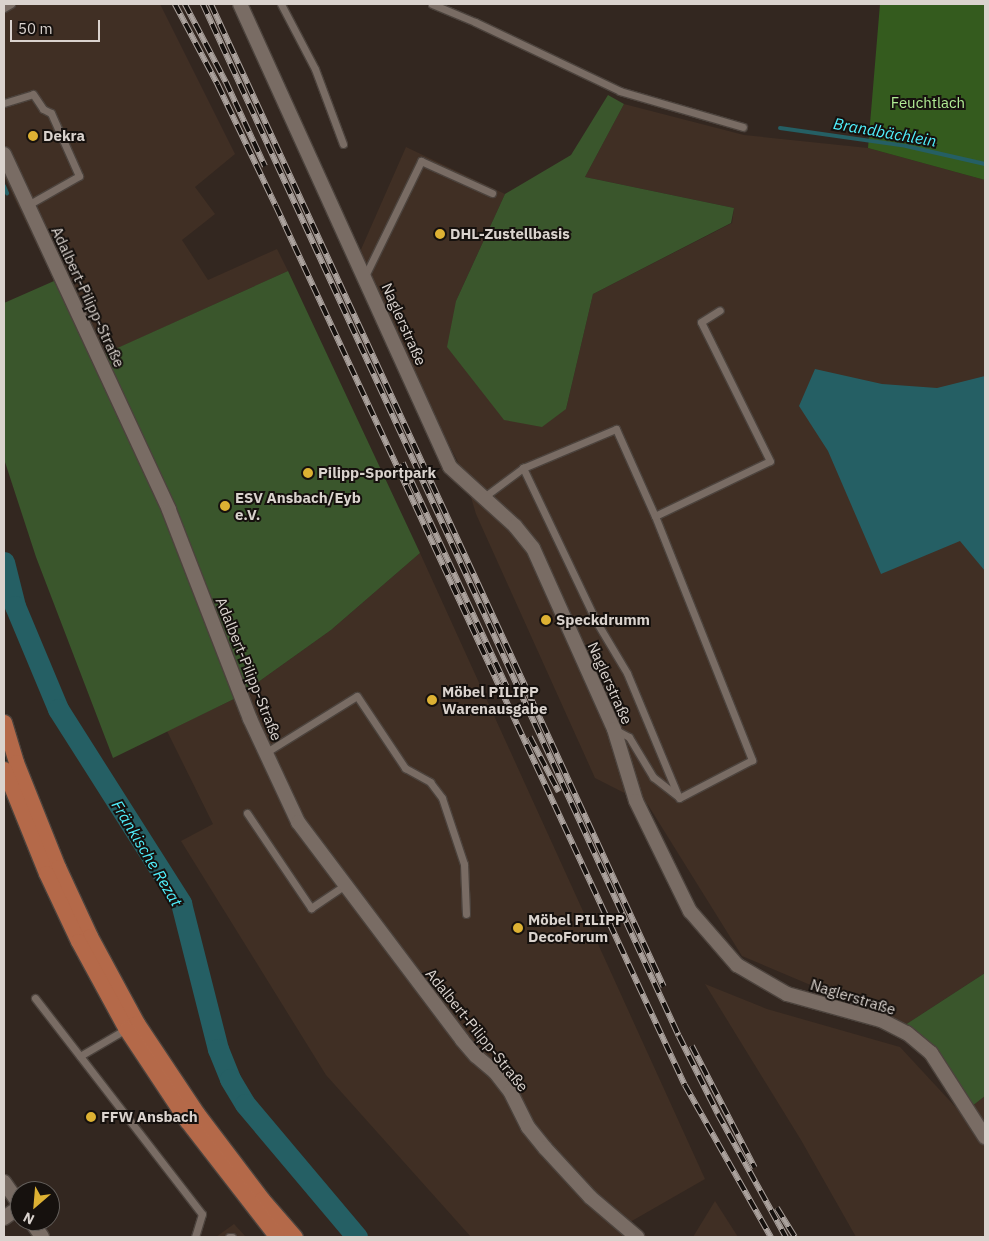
<!DOCTYPE html>
<meta charset="utf-8">
<style>
body{margin:0}
#map{position:relative;width:989px;height:1241px;overflow:hidden;background:#332720;font-family:"IBM Plex Sans",sans-serif}
div>[style]{position:absolute}
.built>*{inset:0;background:#402f24}
.green>*{inset:0;background:#3a562c}
.forest>*{inset:0;background:#345b1e}
.water>*{inset:0;background:#255f64}
.stream>*{height:4px;margin:-2px;padding:0 2px;transform-origin:2px;border-radius:2px;background:#255f64}
.river>*{height:21px;margin:-10.5px;padding:0 10.5px;transform-origin:10.5px;border-radius:10.5px;background:#255f64}
.roads{filter:drop-shadow(1px 0 #4c433d) drop-shadow(-1px 0 #4c433d) drop-shadow(0 1px #4c433d) drop-shadow(0 -1px #4c433d)}
.service>*{height:7px;margin:-3.5px;padding:0 3.5px;transform-origin:3.5px;border-radius:3.5px;background:#796c64}
.minor>*{height:14px;margin:-7px;padding:0 7px;transform-origin:7px;border-radius:7px;background:#796c64}
.primary>*{height:15px;margin:-7.5px;padding:0 7.5px;transform-origin:7.5px;border-radius:7.5px;background:#b46949}
.rail>*{height:5.5px;margin-top:-2.75px;transform-origin:0;background:repeating-linear-gradient(90deg,#16110e 0 11px,#aba29d 0 22px);box-sizing:border-box;border-block:1px solid #aba29d}
.dots>*{width:14px;height:14px;translate:-50% -50%;box-sizing:border-box;border:2px solid #16110e;border-radius:50%}
span{translate:-50% -50%;white-space:nowrap;text-align:center;line-height:1.15;-webkit-text-stroke:4px #16110e;paint-order:stroke}
.park-label{font-size:15px;color:#b0eb94}
.poi-label{font-size:15px;color:#dad3ce;font-weight:700}
.left{translate:0 -50%;text-align:left}
.street-label{font-size:15px;color:#dad3ce}
.water-label{font-size:16px;color:#50effc;font-style:italic}
.frame{position:absolute;inset:0;border:5px solid #dad3ce;pointer-events:none}
.north{position:absolute;left:10px;top:1181px;width:50px;height:50px;box-sizing:border-box;background:#16110e;border:1px solid #645f5b;border-radius:50%;rotate:207deg;font-size:14px;font-weight:700;line-height:20px;text-align:center;color:#dad3ce}
.north::after{content:'';display:block;margin:auto;width:18px;height:22px;background:#ddb133;clip-path:polygon(50% 0,100% 100%,50% 72%,0 100%)}
.scale{position:absolute;left:10px;top:20px;width:90px;height:22px;box-sizing:border-box;border:2px solid #dad3ce;border-top:0;padding-left:6px;font-size:15px;line-height:18px;white-space:nowrap;color:#dad3ce;-webkit-text-stroke:4px #16110e;paint-order:stroke}
</style>
<div id="map">
<div class="built">
<div style="clip-path:polygon(4px 4px,160px 4px,235px 154px,195px 187px,215px 214px,182px 240px,208px 280px,277px 249px,288px 271px,92px 360px,4px 177px)"></div>
<div style="clip-path:polygon(624px 104px,744px 135px,868px 148px,985px 180px,985px 973px,905px 1025px,742px 956px,648px 805px,595px 778px,476px 514px,464px 474px,436px 419px,359px 254px,406px 147px,505px 194px,456px 301px,566px 409px,593px 294px,732px 223px,734px 208px,585px 177px)"></div>
<div style="clip-path:polygon(420px 553px,705px 1179px,630px 1222px,648px 1237px,471px 1237px,326px 1075px,181px 841px,213px 824px,167px 731px,236px 698px,331px 630px)"></div>
<div style="clip-path:polygon(705px 984px,767px 1009px,900px 1047px,962px 1114px,985px 1096px,985px 1237px,856px 1237px,801px 1140px)"></div>
<div style="clip-path:polygon(715px 1201px,738px 1237px,693px 1237px)"></div>
<div style="clip-path:polygon(234px 1224px,246px 1237px,216px 1237px)"></div>
</div>
<div class="green">
<div style="clip-path:polygon(608px 95px,624px 104px,585px 177px,734px 208px,731px 223px,593px 294px,566px 409px,542px 427px,504px 420px,447px 347px,456px 301px,505px 194px,571px 155px)"></div>
<div style="clip-path:polygon(288px 271px,420px 553px,331px 630px,236px 698px,113px 758px,36px 557px,4px 459px,4px 303px,54px 281px,93px 359px)"></div>
<div style="clip-path:polygon(985px 973px,985px 1096px,962px 1114px,905px 1025px)"></div>
</div>
<div class="forest">
<div style="clip-path:polygon(880px 4px,985px 4px,985px 180px,868px 148px)"></div>
</div>
<div class="water">
<div style="clip-path:polygon(815px 369px,882px 384px,937px 388px,985px 376px,985px 571px,960px 541px,881px 574px,828px 451px,799px 406px)"></div>
</div>
<div class="stream">
<div style="left:780px;top:128px;width:127px;rotate:8.1deg"></div>
<div style="left:906px;top:146px;width:81px;rotate:12.8deg"></div>
<div style="left:4px;top:186px;width:8px;rotate:67deg"></div>
</div>
<div class="river">
<div style="left:4px;top:562px;width:45px;rotate:76deg"></div>
<div style="left:15px;top:606px;width:112px;rotate:67.3deg"></div>
<div style="left:58px;top:709px;width:230px;rotate:57.6deg"></div>
<div style="left:181px;top:903px;width:151px;rotate:75.8deg"></div>
<div style="left:218px;top:1049px;width:32px;rotate:68deg"></div>
<div style="left:230px;top:1079px;width:29px;rotate:59deg"></div>
<div style="left:245px;top:1104px;width:174px;rotate:49.9deg"></div>
</div>
<div class="roads">
<div class="service">
<div style="left:281px;top:4px;width:73px;rotate:62.4deg"></div>
<div style="left:315px;top:69px;width:80px;rotate:69.5deg"></div>
<div style="left:432px;top:4px;width:47px;rotate:22.7deg"></div>
<div style="left:475px;top:22px;width:161px;rotate:25.4deg"></div>
<div style="left:620px;top:91px;width:128px;rotate:16.3deg"></div>
<div style="left:4px;top:8px;width:8px;rotate:-30deg"></div>
<div style="left:4px;top:103px;width:30px;rotate:-17deg"></div>
<div style="left:33px;top:94px;width:18px;rotate:56deg"></div>
<div style="left:43px;top:109px;width:9px;rotate:27deg"></div>
<div style="left:51px;top:113px;width:69px;rotate:66deg"></div>
<div style="left:79px;top:176px;width:59px;rotate:150.4deg"></div>
<div style="left:365px;top:276px;width:128px;rotate:-64deg"></div>
<div style="left:421px;top:161px;width:78px;rotate:24.3deg"></div>
<div style="left:484px;top:497px;width:49px;rotate:-36.6deg"></div>
<div style="left:523px;top:468px;width:101px;rotate:-22.8deg"></div>
<div style="left:616px;top:429px;width:95px;rotate:65.9deg"></div>
<div style="left:655px;top:516px;width:263px;rotate:68.3deg"></div>
<div style="left:752px;top:760px;width:82px;rotate:152.5deg"></div>
<div style="left:679px;top:798px;width:135px;rotate:-112.6deg"></div>
<div style="left:627px;top:673px;width:61px;rotate:-120.8deg"></div>
<div style="left:596px;top:621px;width:170px;rotate:-115.5deg"></div>
<div style="left:655px;top:516px;width:127px;rotate:-25.6deg"></div>
<div style="left:770px;top:461px;width:155px;rotate:-116.4deg"></div>
<div style="left:701px;top:322px;width:22px;rotate:-32deg"></div>
<div style="left:614px;top:729px;width:17px;rotate:28deg"></div>
<div style="left:629px;top:737px;width:47px;rotate:59deg"></div>
<div style="left:653px;top:777px;width:31px;rotate:38deg"></div>
<div style="left:265px;top:753px;width:108px;rotate:-31.8deg"></div>
<div style="left:357px;top:696px;width:87px;rotate:56.3deg"></div>
<div style="left:405px;top:768px;width:29px;rotate:29deg"></div>
<div style="left:430px;top:782px;width:20px;rotate:53deg"></div>
<div style="left:442px;top:798px;width:70px;rotate:71.6deg"></div>
<div style="left:464px;top:864px;width:50px;rotate:87.7deg"></div>
<div style="left:247px;top:813px;width:115px;rotate:56deg"></div>
<div style="left:311px;top:908px;width:40px;rotate:-34deg"></div>
<div style="left:35px;top:998px;width:273px;rotate:52.3deg"></div>
<div style="left:202px;top:1214px;width:24px;rotate:107deg"></div>
<div style="left:80px;top:1056px;width:53px;rotate:-30.4deg"></div>
<div style="left:229px;top:1237px;width:3px"></div>
</div>
<div class="minor">
<div style="left:240px;top:4px;width:508px;rotate:65.6deg"></div>
<div style="left:450px;top:467px;width:88px;rotate:42.2deg"></div>
<div style="left:515px;top:526px;width:28px;rotate:51deg"></div>
<div style="left:533px;top:548px;width:198px;rotate:65.9deg"></div>
<div style="left:614px;top:729px;width:75px;rotate:73deg"></div>
<div style="left:636px;top:801px;width:123px;rotate:63.9deg"></div>
<div style="left:690px;top:911px;width:72px;rotate:49deg"></div>
<div style="left:737px;top:965px;width:58px;rotate:30.1deg"></div>
<div style="left:787px;top:994px;width:98px;rotate:15.5deg"></div>
<div style="left:881px;top:1020px;width:29px;rotate:27deg"></div>
<div style="left:907px;top:1033px;width:31px;rotate:40deg"></div>
<div style="left:931px;top:1053px;width:100px;rotate:57.3deg"></div>
<div style="left:4px;top:154px;width:392px;rotate:65.1deg"></div>
<div style="left:169px;top:510px;width:224px;rotate:68.8deg"></div>
<div style="left:250px;top:719px;width:114px;rotate:65deg"></div>
<div style="left:298px;top:822px;width:273px;rotate:53deg"></div>
<div style="left:462px;top:1040px;width:21px;rotate:49deg"></div>
<div style="left:476px;top:1056px;width:25px;rotate:40deg"></div>
<div style="left:495px;top:1072px;width:24px;rotate:52deg"></div>
<div style="left:510px;top:1091px;width:40px;rotate:63.4deg"></div>
<div style="left:528px;top:1127px;width:27px;rotate:51deg"></div>
<div style="left:545px;top:1148px;width:67px;rotate:47.4deg"></div>
<div style="left:590px;top:1197px;width:62px;rotate:40.4deg"></div>
<div style="left:4px;top:1182px;width:28px;rotate:55deg"></div>
<div style="left:4px;top:1218px;width:19px;rotate:-35deg"></div>
<div style="left:31px;top:1221px;width:19px;rotate:55deg"></div>
</div>
<div class="primary">
<div style="left:4px;top:722px;width:42px;rotate:73.3deg"></div>
<div style="left:16px;top:762px;width:113px;rotate:68.2deg"></div>
<div style="left:58px;top:867px;width:76px;rotate:65.1deg"></div>
<div style="left:90px;top:936px;width:99px;rotate:61.6deg"></div>
<div style="left:137px;top:1023px;width:108px;rotate:56.3deg"></div>
<div style="left:197px;top:1113px;width:108px;rotate:52.9deg"></div>
<div style="left:262px;top:1199px;width:50px;rotate:49deg"></div>
<div style="left:4px;top:769px;width:112px;rotate:68deg"></div>
<div style="left:46px;top:873px;width:75px;rotate:64.8deg"></div>
<div style="left:78px;top:941px;width:100px;rotate:61.4deg"></div>
<div style="left:126px;top:1029px;width:110px;rotate:56.5deg"></div>
<div style="left:187px;top:1121px;width:147px;rotate:52.2deg"></div>
</div>
</div>
<div class="rail">
<div style="left:175px;top:4px;width:92px;rotate:62deg"></div>
<div style="left:218px;top:85px;width:134px;rotate:64.4deg"></div>
<div style="left:276px;top:206px;width:969px;rotate:65.05deg"></div>
<div style="left:685px;top:1085px;width:175px;rotate:60.5deg"></div>
<div style="left:185px;top:4px;width:88px;rotate:62.3deg"></div>
<div style="left:226px;top:82px;width:93px;rotate:65.1deg"></div>
<div style="left:203px;top:4px;width:1136px;rotate:65.24deg"></div>
<div style="left:679px;top:1036px;width:87px;rotate:63.4deg"></div>
<div style="left:718px;top:1114px;width:141px;rotate:61.1deg"></div>
<div style="left:211px;top:4px;width:1082px;rotate:65.26deg"></div>
<div style="left:403px;top:463px;width:247px;rotate:65.1deg"></div>
<div style="left:530px;top:737px;width:62px;rotate:62.2deg"></div>
<div style="left:692px;top:1046px;width:137px;rotate:62.7deg"></div>
<div style="left:777px;top:1208px;width:34px;rotate:58deg"></div>
</div>
<div class="dots">
<div style="left:33px;top:136px;background:#ddb133"></div>
<div style="left:440px;top:234px;background:#ddb133"></div>
<div style="left:308px;top:473px;background:#ddb133"></div>
<div style="left:225px;top:506px;background:#ddb133"></div>
<div style="left:546px;top:620px;background:#ddb133"></div>
<div style="left:432px;top:700px;background:#ddb133"></div>
<div style="left:518px;top:928px;background:#ddb133"></div>
<div style="left:91px;top:1117px;background:#ddb133"></div>
</div>
<div class="park-label">
<span style="left:928px;top:103px">Feuchtlach</span>
</div>
<div class="poi-label">
<span class="left" style="left:43px;top:136px">Dekra</span>
<span class="left" style="left:450px;top:234px">DHL-Zustellbasis</span>
<span class="left" style="left:318px;top:473px">Pilipp-Sportpark</span>
<span class="left" style="left:235px;top:506px">ESV Ansbach/Eyb<br>e.V.</span>
<span class="left" style="left:556px;top:620px">Speckdrumm</span>
<span class="left" style="left:442px;top:700px">Möbel PILIPP<br>Warenausgabe</span>
<span class="left" style="left:528px;top:928px">Möbel PILIPP<br>DecoForum</span>
<span class="left" style="left:101px;top:1117px">FFW Ansbach</span>
</div>
<div class="street-label">
<span style="left:88px;top:297px;rotate:65deg">Adalbert-Pilipp-Straße</span>
<span style="left:404px;top:324px;rotate:66deg">Naglerstraße</span>
<span style="left:249px;top:669px;rotate:68deg">Adalbert-Pilipp-Straße</span>
<span style="left:610px;top:683px;rotate:66deg">Naglerstraße</span>
<span style="left:853px;top:997px;rotate:17deg">Naglerstraße</span>
<span style="left:477px;top:1030px;rotate:51deg">Adalbert-Pilipp-Straße</span>
</div>
<div class="water-label">
<span style="left:885px;top:132px;rotate:10deg">Brandbächlein</span>
<span style="left:147px;top:853px;rotate:59deg">Fränkische Rezat</span>
</div>
<div class="frame"></div>
<div class="north">N</div>
<div class="scale">50 m</div>
</div>
